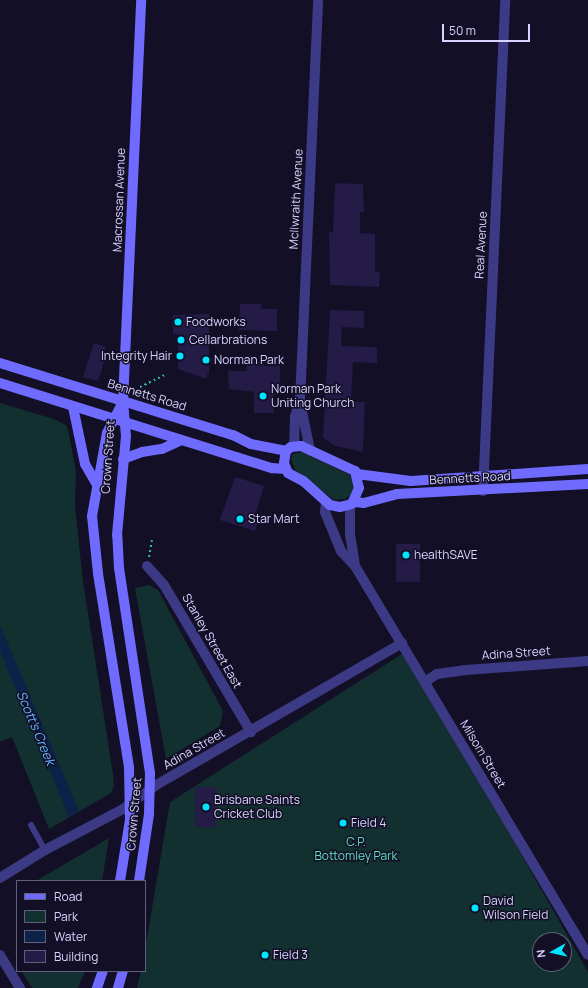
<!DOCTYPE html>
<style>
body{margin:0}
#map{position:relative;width:588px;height:988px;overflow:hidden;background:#130f26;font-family:Manrope,sans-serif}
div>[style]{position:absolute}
.green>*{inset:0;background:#12302f}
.water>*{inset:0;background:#0c2248}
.building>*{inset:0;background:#241b47;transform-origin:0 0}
.path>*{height:2px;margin-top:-1px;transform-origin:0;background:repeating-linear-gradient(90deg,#2fb8b0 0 2px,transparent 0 5px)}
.lane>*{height:6px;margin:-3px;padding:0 3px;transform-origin:3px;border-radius:3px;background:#3d3a85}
.street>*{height:10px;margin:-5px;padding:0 5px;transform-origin:5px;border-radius:5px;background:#3d3a85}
.secondary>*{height:10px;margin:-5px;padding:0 5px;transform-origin:5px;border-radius:5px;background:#6f6bff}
.dots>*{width:11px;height:11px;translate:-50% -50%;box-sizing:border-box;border:2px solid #130f26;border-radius:50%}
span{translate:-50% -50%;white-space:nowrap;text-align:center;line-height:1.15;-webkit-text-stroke:3px #130f26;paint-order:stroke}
.street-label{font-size:12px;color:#d9d4ff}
.poi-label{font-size:12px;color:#d9d4ff}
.left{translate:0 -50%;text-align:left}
.right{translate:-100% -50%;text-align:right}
.park-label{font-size:12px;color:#5fe0c0}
.water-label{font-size:13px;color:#62b6ff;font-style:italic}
.legend{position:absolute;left:16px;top:880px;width:130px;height:92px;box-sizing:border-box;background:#130f26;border:1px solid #625e7d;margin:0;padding:5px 7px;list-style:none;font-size:12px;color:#d9d4ff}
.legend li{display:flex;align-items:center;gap:8px;height:20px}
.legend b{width:20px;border:1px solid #625e7d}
.north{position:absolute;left:532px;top:932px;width:40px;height:40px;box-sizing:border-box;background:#130f26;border:1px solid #625e7d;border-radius:50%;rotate:262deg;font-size:11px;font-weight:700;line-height:16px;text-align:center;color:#d9d4ff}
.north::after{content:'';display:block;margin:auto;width:14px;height:18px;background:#00e5ff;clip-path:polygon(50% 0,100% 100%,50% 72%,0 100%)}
.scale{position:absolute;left:442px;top:24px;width:88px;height:18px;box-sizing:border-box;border:2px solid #d9d4ff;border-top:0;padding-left:5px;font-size:12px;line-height:14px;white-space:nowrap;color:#d9d4ff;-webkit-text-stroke:3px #130f26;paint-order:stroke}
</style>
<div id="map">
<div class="green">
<div style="clip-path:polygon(0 403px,54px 419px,66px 425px,68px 430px,76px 471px,75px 506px,83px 581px,113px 774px,114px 786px,111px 793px,49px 829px,12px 737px,0 742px)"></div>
<div style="clip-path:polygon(302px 452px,350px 475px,355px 486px,352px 494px,345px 499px,334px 500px,295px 470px,291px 458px,293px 454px)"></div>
<div style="clip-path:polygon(149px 585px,158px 590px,223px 711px,220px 726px,166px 759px,135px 588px)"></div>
<div style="clip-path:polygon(evenodd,402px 654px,520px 852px,588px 972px,588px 988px,137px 988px,141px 971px,145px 971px,145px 949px,170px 802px,402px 654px,540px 940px,564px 940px,564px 964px,540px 964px,540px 940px)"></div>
<div style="clip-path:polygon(109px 838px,102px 881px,36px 881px)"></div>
<div style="clip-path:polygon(85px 971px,78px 988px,32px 988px,22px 972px)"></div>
</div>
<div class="water">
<div style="clip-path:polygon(0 625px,79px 811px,69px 817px,0 651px)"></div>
</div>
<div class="building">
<div style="clip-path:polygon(335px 183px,363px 184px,364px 212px,360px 212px,360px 233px,375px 234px,375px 272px,380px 272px,379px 287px,330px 285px,329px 232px,333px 232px)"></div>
<div style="clip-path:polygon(240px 304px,261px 304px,261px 309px,277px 309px,277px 331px,239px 330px)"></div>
<div style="clip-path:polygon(330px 310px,364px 311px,364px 328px,342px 327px,341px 346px,377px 347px,377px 363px,353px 362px,351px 402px,365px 402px,363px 452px,336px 446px,323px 438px)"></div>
<div style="clip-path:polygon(209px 314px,209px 374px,207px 374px,207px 379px,178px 369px,178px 334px,173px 334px,173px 315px)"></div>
<div style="clip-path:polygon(94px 343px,106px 347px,104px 353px,107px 353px,98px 381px,83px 377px)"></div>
<div style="clip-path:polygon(246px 361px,264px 361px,264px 366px,280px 366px,280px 390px,274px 390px,274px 413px,254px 413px,254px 392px,229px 389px,228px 371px,247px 371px)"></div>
<div style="clip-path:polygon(235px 477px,264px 486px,255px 516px,259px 517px,255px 531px,220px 520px)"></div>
<div style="left:396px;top:544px;width:24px;height:38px"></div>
<div style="left:195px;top:787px;width:21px;height:40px"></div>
</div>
<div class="path">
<div style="left:140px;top:387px;width:30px;rotate:-26deg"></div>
<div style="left:149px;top:557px;width:17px;rotate:-80deg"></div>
</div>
<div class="lane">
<div style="left:31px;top:825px;width:29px;rotate:61deg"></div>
</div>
<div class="street">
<div style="left:300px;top:402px;width:49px;rotate:78.2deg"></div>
<div style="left:294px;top:446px;width:29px;rotate:-88deg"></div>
<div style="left:295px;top:417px;width:18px;rotate:-74deg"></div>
<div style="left:300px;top:400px;width:400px;rotate:-87.4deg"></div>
<div style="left:483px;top:491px;width:491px;rotate:-87.4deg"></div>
<div style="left:326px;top:502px;width:10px;rotate:96deg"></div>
<div style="left:325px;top:512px;width:42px;rotate:67.7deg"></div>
<div style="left:341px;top:551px;width:21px;rotate:47deg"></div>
<div style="left:355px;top:566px;width:453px;rotate:59.1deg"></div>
<div style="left:350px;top:505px;width:29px;rotate:90deg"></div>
<div style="left:350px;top:534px;width:32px;rotate:81deg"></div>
<div style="left:147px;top:566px;width:25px;rotate:48deg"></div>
<div style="left:164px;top:585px;width:171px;rotate:59.4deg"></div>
<div style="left:425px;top:682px;width:14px;rotate:-34deg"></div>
<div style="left:437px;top:674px;width:29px;rotate:-8deg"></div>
<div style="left:466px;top:670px;width:122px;rotate:-4.2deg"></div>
<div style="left:0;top:878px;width:53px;rotate:-31.9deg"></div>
<div style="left:45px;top:850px;width:88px;rotate:-27.7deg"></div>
<div style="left:123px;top:809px;width:43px;rotate:-35.5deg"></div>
<div style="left:158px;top:784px;width:282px;rotate:-30deg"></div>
<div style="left:0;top:955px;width:39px;rotate:59deg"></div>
</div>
<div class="secondary">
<div style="left:0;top:363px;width:244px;rotate:17.2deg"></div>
<div style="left:233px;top:435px;width:20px;rotate:27deg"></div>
<div style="left:251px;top:444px;width:36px;rotate:11deg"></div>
<div style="left:0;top:383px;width:285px;rotate:17.4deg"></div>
<div style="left:272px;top:468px;width:13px;rotate:4deg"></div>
<div style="left:73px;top:407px;width:58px;rotate:78.1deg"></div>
<div style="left:85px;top:464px;width:22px;rotate:60deg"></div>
<div style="left:301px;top:446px;width:60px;rotate:24.8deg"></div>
<div style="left:355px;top:471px;width:17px;rotate:77deg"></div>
<div style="left:359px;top:488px;width:17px;rotate:114deg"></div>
<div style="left:352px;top:504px;width:12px;rotate:166deg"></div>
<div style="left:340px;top:507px;width:10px;rotate:-169deg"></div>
<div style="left:330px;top:505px;width:36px;rotate:-138deg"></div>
<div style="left:303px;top:481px;width:17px;rotate:-152deg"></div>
<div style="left:288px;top:473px;width:11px;rotate:-112deg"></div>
<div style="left:284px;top:463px;width:12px;rotate:-81deg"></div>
<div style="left:286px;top:451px;width:6px;rotate:-39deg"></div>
<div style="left:291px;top:447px;width:10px;rotate:-6deg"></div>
<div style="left:123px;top:459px;width:20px;rotate:-20deg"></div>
<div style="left:142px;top:452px;width:20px;rotate:-9deg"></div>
<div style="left:162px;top:449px;width:21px;rotate:-25deg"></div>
<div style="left:357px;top:474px;width:54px;rotate:7.4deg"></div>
<div style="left:411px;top:481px;width:177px;rotate:-3.9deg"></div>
<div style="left:355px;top:502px;width:9px;rotate:6deg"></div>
<div style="left:364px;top:503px;width:34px;rotate:-15deg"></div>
<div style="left:397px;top:494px;width:191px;rotate:-3deg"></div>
<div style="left:120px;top:881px;width:62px;rotate:-80.7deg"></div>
<div style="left:130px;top:820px;width:53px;rotate:-91.1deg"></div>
<div style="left:129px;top:767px;width:196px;rotate:-99.1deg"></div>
<div style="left:98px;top:573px;width:57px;rotate:-96deg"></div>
<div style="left:92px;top:516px;width:84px;rotate:-79.8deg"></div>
<div style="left:107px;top:433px;width:36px;rotate:-63deg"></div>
<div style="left:139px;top:881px;width:68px;rotate:-81.5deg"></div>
<div style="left:149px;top:814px;width:41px;rotate:-88.6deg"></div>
<div style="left:150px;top:773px;width:207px;rotate:-98.6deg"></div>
<div style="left:119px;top:568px;width:33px;rotate:-93deg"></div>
<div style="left:117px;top:535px;width:99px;rotate:-84.8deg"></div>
<div style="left:126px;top:436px;width:35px;rotate:-95deg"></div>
<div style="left:123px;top:401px;width:401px;rotate:-87.4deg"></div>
<div style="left:97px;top:988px;width:18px;rotate:-71deg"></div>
<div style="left:118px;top:988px;width:18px;rotate:-74deg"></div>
</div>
<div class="dots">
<div style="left:178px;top:322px;background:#00e5ff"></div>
<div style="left:181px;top:340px;background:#00e5ff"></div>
<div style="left:180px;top:356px;background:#00e5ff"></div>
<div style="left:206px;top:360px;background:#00e5ff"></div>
<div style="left:263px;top:396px;background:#00e5ff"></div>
<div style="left:240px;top:519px;background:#00e5ff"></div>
<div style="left:406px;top:555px;background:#00e5ff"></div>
<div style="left:206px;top:807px;background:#00e5ff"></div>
<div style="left:343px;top:823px;background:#00e5ff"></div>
<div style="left:475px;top:908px;background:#00e5ff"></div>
<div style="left:265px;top:955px;background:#00e5ff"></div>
</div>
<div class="street-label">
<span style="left:296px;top:199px;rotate:-87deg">McIlwraith Avenue</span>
<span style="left:119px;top:200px;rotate:-88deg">Macrossan Avenue</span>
<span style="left:481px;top:245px;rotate:-87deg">Real Avenue</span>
<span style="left:147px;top:395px;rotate:17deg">Bennetts Road</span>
<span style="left:108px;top:457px;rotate:-86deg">Crown Street</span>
<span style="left:470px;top:478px;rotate:-3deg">Bennetts Road</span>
<span style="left:212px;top:641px;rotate:60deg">Stanley Street East</span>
<span style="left:516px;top:653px;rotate:-4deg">Adina Street</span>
<span style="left:194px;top:749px;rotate:-30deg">Adina Street</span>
<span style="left:483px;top:754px;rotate:59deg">Milsom Street</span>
<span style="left:134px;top:814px;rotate:-85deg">Crown Street</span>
</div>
<div class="poi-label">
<span class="left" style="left:186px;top:322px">Foodworks</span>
<span class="left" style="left:189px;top:340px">Cellarbrations</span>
<span class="right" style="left:172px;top:356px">Integrity Hair</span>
<span class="left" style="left:214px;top:360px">Norman Park</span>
<span class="left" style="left:271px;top:396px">Norman Park<br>Uniting Church</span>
<span class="left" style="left:248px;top:519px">Star Mart</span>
<span class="left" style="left:414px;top:555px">healthSAVE</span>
<span class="left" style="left:214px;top:807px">Brisbane Saints<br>Cricket Club</span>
<span class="left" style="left:351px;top:823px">Field 4</span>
<span class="left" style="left:483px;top:908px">David<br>Wilson Field</span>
<span class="left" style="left:273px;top:955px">Field 3</span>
</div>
<div class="park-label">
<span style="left:356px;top:849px">C.P.<br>Bottomley Park</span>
</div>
<div class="water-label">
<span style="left:36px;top:728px;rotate:67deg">Scott's Creek</span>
</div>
<ul class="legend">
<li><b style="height:5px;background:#6f6bff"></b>Road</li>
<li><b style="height:11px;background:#12302f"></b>Park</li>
<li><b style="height:11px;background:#0c2248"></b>Water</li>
<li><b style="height:11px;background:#241b47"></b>Building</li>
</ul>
<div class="north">N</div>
<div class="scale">50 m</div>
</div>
